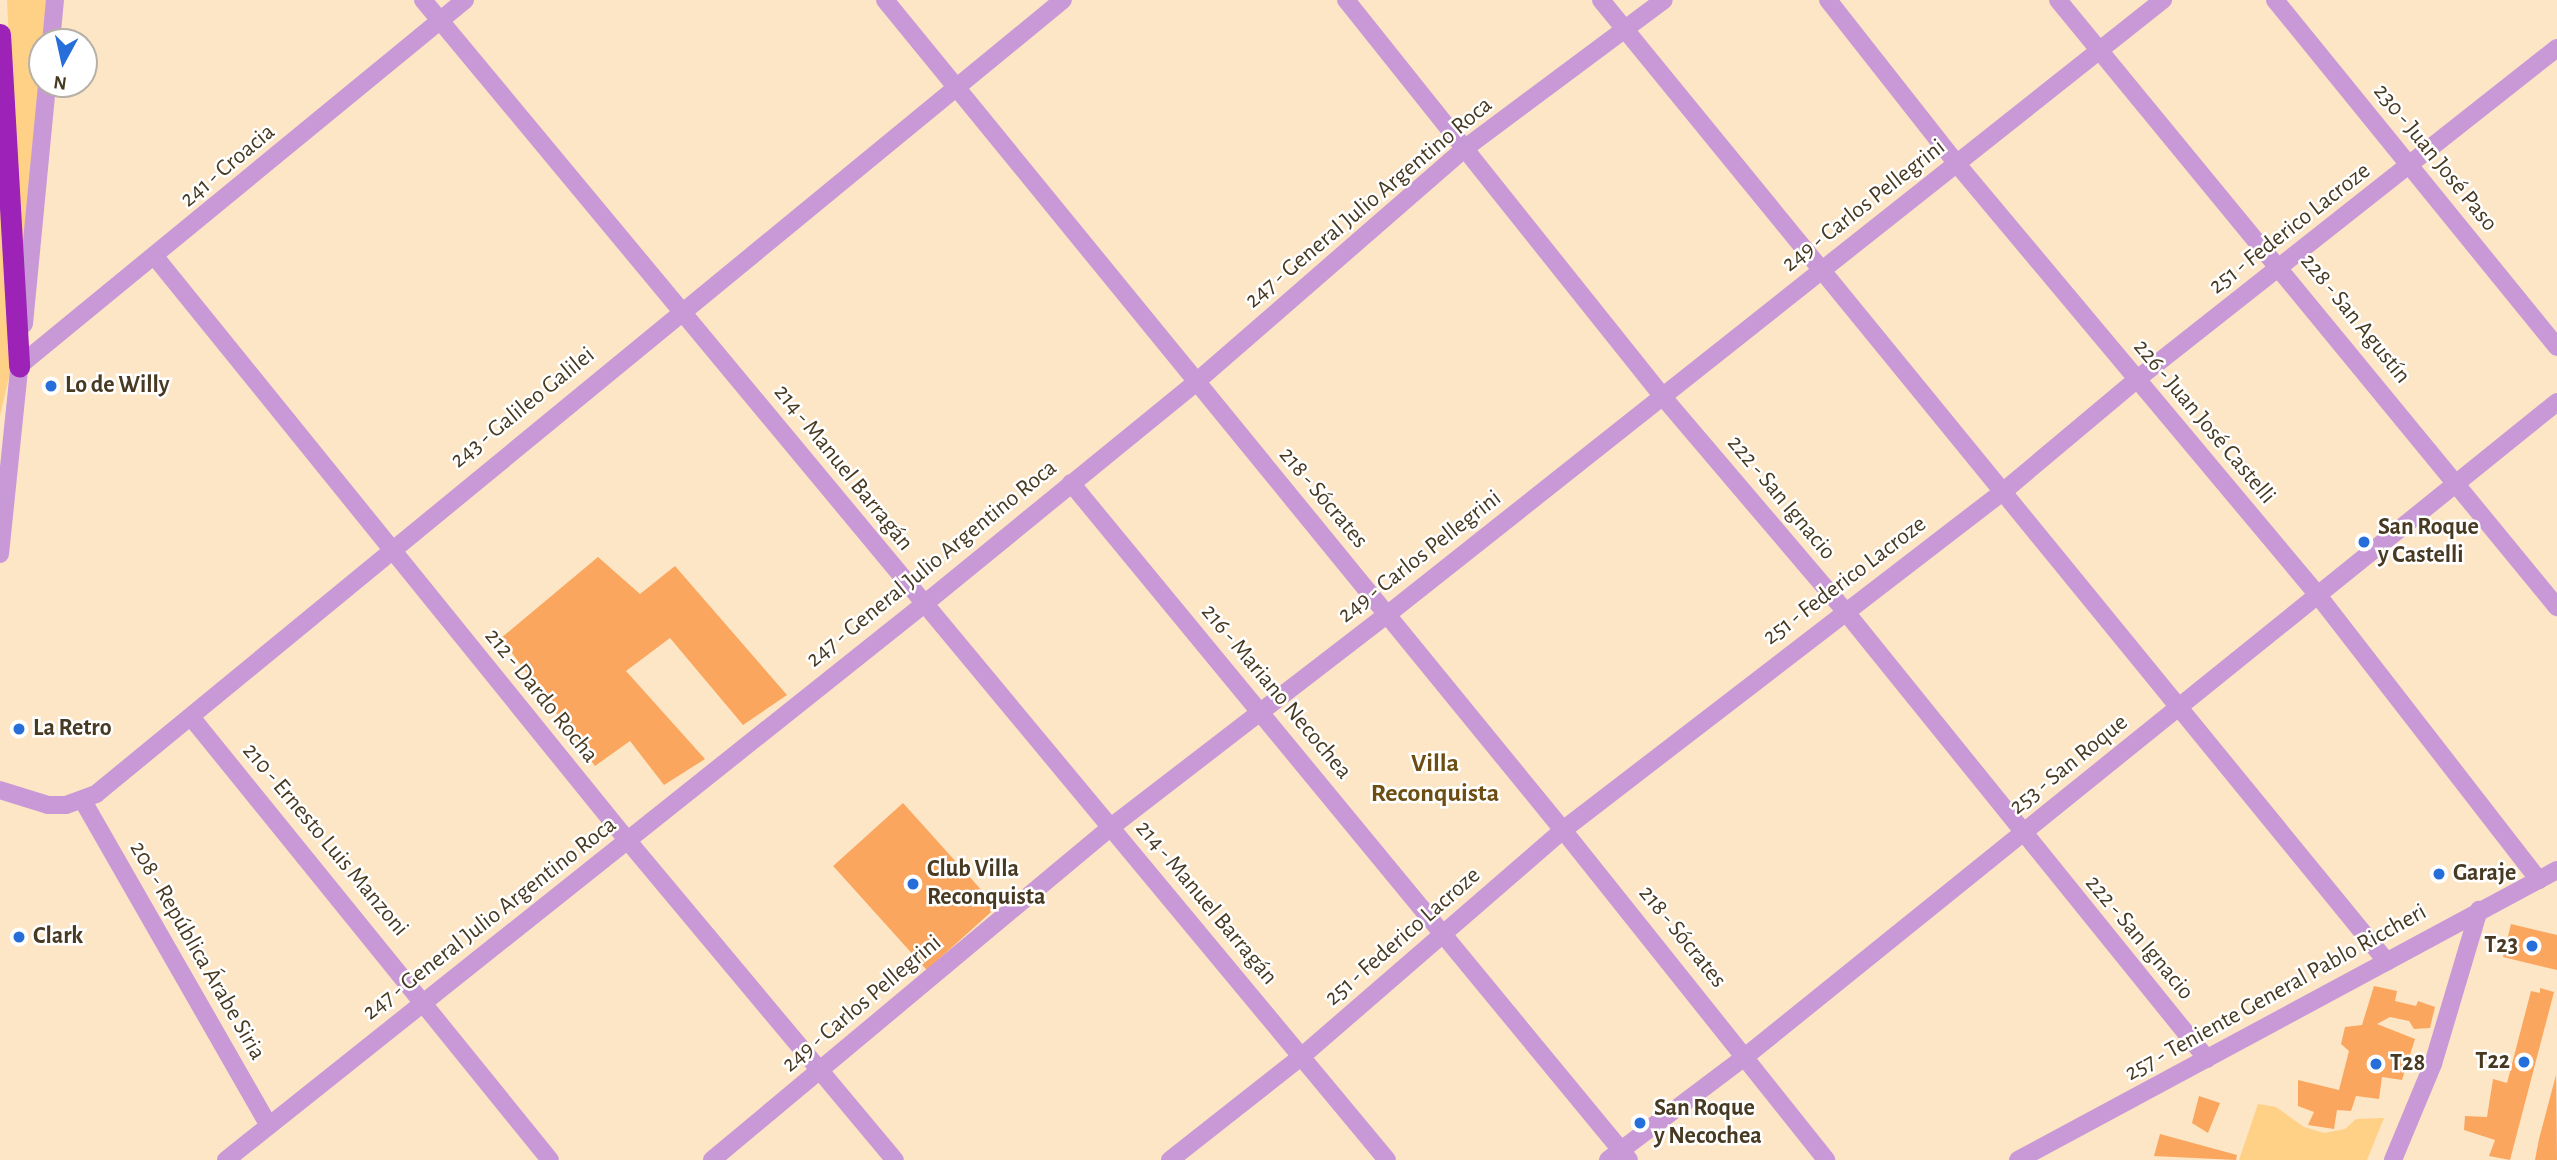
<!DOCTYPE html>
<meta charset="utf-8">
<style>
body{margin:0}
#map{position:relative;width:2557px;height:1160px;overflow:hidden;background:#fce6c5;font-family:"Alegreya Sans",sans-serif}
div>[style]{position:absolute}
.green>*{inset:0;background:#ffd187}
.building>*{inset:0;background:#fba65f;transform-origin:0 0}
.minor>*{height:18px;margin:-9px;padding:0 9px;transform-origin:9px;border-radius:9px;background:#c999d7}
.tertiary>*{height:18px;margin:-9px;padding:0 9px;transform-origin:9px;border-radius:9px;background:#c999d7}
.motorway>*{height:21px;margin:-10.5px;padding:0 10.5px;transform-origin:10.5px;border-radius:10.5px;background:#9c22b8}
.dots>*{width:19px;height:19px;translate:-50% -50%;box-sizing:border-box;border:4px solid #fff;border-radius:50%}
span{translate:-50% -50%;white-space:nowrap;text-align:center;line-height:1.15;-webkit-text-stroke:5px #fff;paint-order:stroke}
.street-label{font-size:24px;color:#483a22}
.poi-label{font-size:24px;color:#483a22;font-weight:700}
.left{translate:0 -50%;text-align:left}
.right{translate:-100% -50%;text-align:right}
.neighbourhood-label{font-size:26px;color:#6d4e12;font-weight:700}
.north{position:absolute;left:28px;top:28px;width:70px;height:70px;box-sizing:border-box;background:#fff;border:2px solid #b6b0a7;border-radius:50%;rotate:188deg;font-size:19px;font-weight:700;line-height:28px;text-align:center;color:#483a22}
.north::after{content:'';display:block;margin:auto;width:24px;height:32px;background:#266fdb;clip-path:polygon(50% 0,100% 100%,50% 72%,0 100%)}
</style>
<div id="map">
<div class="green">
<div style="clip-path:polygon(7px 0,49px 0,22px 303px)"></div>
<div style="clip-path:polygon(0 146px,12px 364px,0 416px)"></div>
<div style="clip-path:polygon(2258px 1104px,2276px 1107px,2304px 1127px,2324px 1133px,2345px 1129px,2356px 1119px,2384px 1118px,2367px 1160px,2239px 1160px)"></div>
</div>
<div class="building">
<div style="clip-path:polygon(598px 557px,640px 594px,675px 566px,787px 695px,743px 725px,670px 638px,626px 671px,705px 759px,664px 785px,630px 741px,595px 766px,501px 638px)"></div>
<div style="left:903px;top:803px;width:140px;height:94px;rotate:48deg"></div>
<div style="clip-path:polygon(2511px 924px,2557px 935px,2557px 970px,2503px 957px)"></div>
<div style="clip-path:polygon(2374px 986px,2397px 991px,2395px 1001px,2416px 1006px,2418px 1001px,2435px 1007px,2430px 1028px,2414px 1029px,2409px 1021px,2390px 1017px,2377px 1024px,2415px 1039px,2402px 1080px,2382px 1077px,2379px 1099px,2356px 1096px,2351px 1111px,2337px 1110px,2334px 1129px,2308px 1125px,2314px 1112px,2298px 1106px,2298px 1080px,2339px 1090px,2349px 1051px,2341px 1044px,2345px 1027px,2362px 1025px)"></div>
<div style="clip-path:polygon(2540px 988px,2554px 992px,2510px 1160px,2489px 1156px,2495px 1140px,2464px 1130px,2465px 1116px,2487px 1117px,2493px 1079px,2507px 1083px,2531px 991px,2540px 993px)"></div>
<div style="clip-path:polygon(2556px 1075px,2557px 1160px,2535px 1160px,2539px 1139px)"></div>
<div style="clip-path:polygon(2199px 1096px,2220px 1103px,2208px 1133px,2192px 1123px)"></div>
<div style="clip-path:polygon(2160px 1134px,2237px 1155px,2236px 1160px,2154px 1156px)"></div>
</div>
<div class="minor">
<div style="left:423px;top:0;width:1508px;rotate:50.27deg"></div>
<div style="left:885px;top:0;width:1072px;rotate:50.76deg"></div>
<div style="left:1563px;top:830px;width:422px;rotate:51.4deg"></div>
<div style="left:1346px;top:0;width:508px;rotate:51.39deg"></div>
<div style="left:1663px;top:397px;width:281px;rotate:49.6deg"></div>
<div style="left:1845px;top:611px;width:576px;rotate:51.06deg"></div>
<div style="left:1601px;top:0;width:1242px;rotate:50.75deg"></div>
<div style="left:1828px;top:0;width:209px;rotate:51.8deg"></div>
<div style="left:1957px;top:164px;width:561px;rotate:50.06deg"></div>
<div style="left:2317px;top:594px;width:362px;rotate:52.2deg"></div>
<div style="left:2058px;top:0;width:786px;rotate:50.58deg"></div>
<div style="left:2275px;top:0;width:447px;rotate:50.9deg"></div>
<div style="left:156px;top:258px;width:750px;rotate:51.01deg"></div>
<div style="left:628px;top:841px;width:416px;rotate:50.1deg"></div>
<div style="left:19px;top:366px;width:577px;rotate:-39.37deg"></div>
<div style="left:1071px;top:483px;width:877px;rotate:50.5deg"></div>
<div style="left:191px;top:717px;width:570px;rotate:50.98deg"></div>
<div style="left:0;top:790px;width:50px;rotate:17.4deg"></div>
<div style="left:48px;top:805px;width:18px"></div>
<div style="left:66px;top:805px;width:32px;rotate:-20deg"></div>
<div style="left:96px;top:794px;width:1251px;rotate:-39.39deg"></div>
<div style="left:83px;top:801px;width:374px;rotate:60.2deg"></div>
<div style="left:226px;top:1160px;width:891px;rotate:-38.53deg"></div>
<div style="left:923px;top:605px;width:351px;rotate:-39.2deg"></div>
<div style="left:1195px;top:383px;width:357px;rotate:-41deg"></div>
<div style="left:1464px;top:149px;width:249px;rotate:-36.7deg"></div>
<div style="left:712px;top:1160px;width:520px;rotate:-39.85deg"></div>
<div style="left:1111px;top:827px;width:349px;rotate:-37.6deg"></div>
<div style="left:1388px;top:614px;width:989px;rotate:-38.39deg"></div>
<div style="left:1170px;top:1160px;width:167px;rotate:-38.2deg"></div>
<div style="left:1301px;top:1057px;width:347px;rotate:-40.9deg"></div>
<div style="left:1563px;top:830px;width:558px;rotate:-37.57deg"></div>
<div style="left:2005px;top:490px;width:171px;rotate:-40deg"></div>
<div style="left:2136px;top:380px;width:536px;rotate:-38.26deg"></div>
<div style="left:1608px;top:1160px;width:173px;rotate:-37deg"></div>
<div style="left:1746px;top:1056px;width:1042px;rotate:-38.88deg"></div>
<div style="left:2018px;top:1160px;width:612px;rotate:-28.28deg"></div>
<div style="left:2393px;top:1160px;width:104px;rotate:-67.4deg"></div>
<div style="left:2433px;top:1064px;width:161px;rotate:-73.4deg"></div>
</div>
<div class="tertiary">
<div style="left:51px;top:42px;width:42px;rotate:-84.6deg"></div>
<div style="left:24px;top:324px;width:241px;rotate:-84.5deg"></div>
<div style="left:0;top:554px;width:203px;rotate:-84.1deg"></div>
</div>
<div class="motorway">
<div style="left:0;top:34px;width:333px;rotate:86.7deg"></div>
</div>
<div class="dots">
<div style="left:51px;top:386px;background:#266fdb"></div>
<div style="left:2364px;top:542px;background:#266fdb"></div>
<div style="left:19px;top:729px;background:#266fdb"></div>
<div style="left:2439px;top:874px;background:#266fdb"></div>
<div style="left:913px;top:884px;background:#266fdb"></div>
<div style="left:19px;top:937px;background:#266fdb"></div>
<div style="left:2532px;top:946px;background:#266fdb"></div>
<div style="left:2524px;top:1062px;background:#266fdb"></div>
<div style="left:2376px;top:1064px;background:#266fdb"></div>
<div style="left:1640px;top:1123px;background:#266fdb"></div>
</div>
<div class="street-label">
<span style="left:2435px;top:158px;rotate:51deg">230 - Juan José Paso</span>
<span style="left:228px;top:166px;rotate:-40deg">241 - Croacia</span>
<span style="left:1369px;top:203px;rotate:-40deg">247 - General Julio Argentino Roca</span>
<span style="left:1864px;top:206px;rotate:-38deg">249 - Carlos Pellegrini</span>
<span style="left:2290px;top:229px;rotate:-38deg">251 - Federico Lacroze</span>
<span style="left:2355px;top:319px;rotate:51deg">228 - San Agustín</span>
<span style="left:523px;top:408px;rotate:-39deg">243 - Galileo Galilei</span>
<span style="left:2204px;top:422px;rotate:50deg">226 - Juan José Castelli</span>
<span style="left:843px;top:468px;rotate:51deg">214 - Manuel Barragán</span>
<span style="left:1323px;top:498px;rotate:50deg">218 - Sócrates</span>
<span style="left:1781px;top:498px;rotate:50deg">222 - San Ignacio</span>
<span style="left:1420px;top:557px;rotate:-38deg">249 - Carlos Pellegrini</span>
<span style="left:932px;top:564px;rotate:-39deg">247 - General Julio Argentino Roca</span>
<span style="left:1845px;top:581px;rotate:-37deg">251 - Federico Lacroze</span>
<span style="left:1276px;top:692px;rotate:50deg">216 - Mariano Necochea</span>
<span style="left:541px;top:696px;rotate:51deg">212 - Dardo Rocha</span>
<span style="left:2069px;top:765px;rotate:-39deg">253 - San Roque</span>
<span style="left:325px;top:840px;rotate:50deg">210 - Ernesto Luis Manzoni</span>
<span style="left:1206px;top:903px;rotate:50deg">214 - Manuel Barragán</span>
<span style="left:490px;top:919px;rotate:-38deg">247 - General Julio Argentino Roca</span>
<span style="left:1403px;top:937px;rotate:-41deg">251 - Federico Lacroze</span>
<span style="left:1682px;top:937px;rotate:51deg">218 - Sócrates</span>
<span style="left:2139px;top:938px;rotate:50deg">222 - San Ignacio</span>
<span style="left:197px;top:951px;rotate:60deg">208 - República Árabe Siria</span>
<span style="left:2276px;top:993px;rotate:-29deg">257 - Teniente General Pablo Riccheri</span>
<span style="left:862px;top:1004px;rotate:-40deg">249 - Carlos Pellegrini</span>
</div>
<div class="poi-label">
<span class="left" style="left:65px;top:386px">Lo de Willy</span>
<span class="left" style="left:2378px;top:542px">San Roque<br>y Castelli</span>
<span class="left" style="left:33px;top:729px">La Retro</span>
<span class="left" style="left:927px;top:884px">Club Villa<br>Reconquista</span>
<span class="left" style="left:2453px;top:874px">Garaje</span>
<span class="left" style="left:33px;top:937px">Clark</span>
<span class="right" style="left:2518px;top:946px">T23</span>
<span class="right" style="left:2510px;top:1062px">T22</span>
<span class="left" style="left:2390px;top:1064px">T28</span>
<span class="left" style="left:1654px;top:1123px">San Roque<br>y Necochea</span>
</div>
<div class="neighbourhood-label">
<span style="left:1435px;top:779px">Villa<br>Reconquista</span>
</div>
<div class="north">N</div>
</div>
